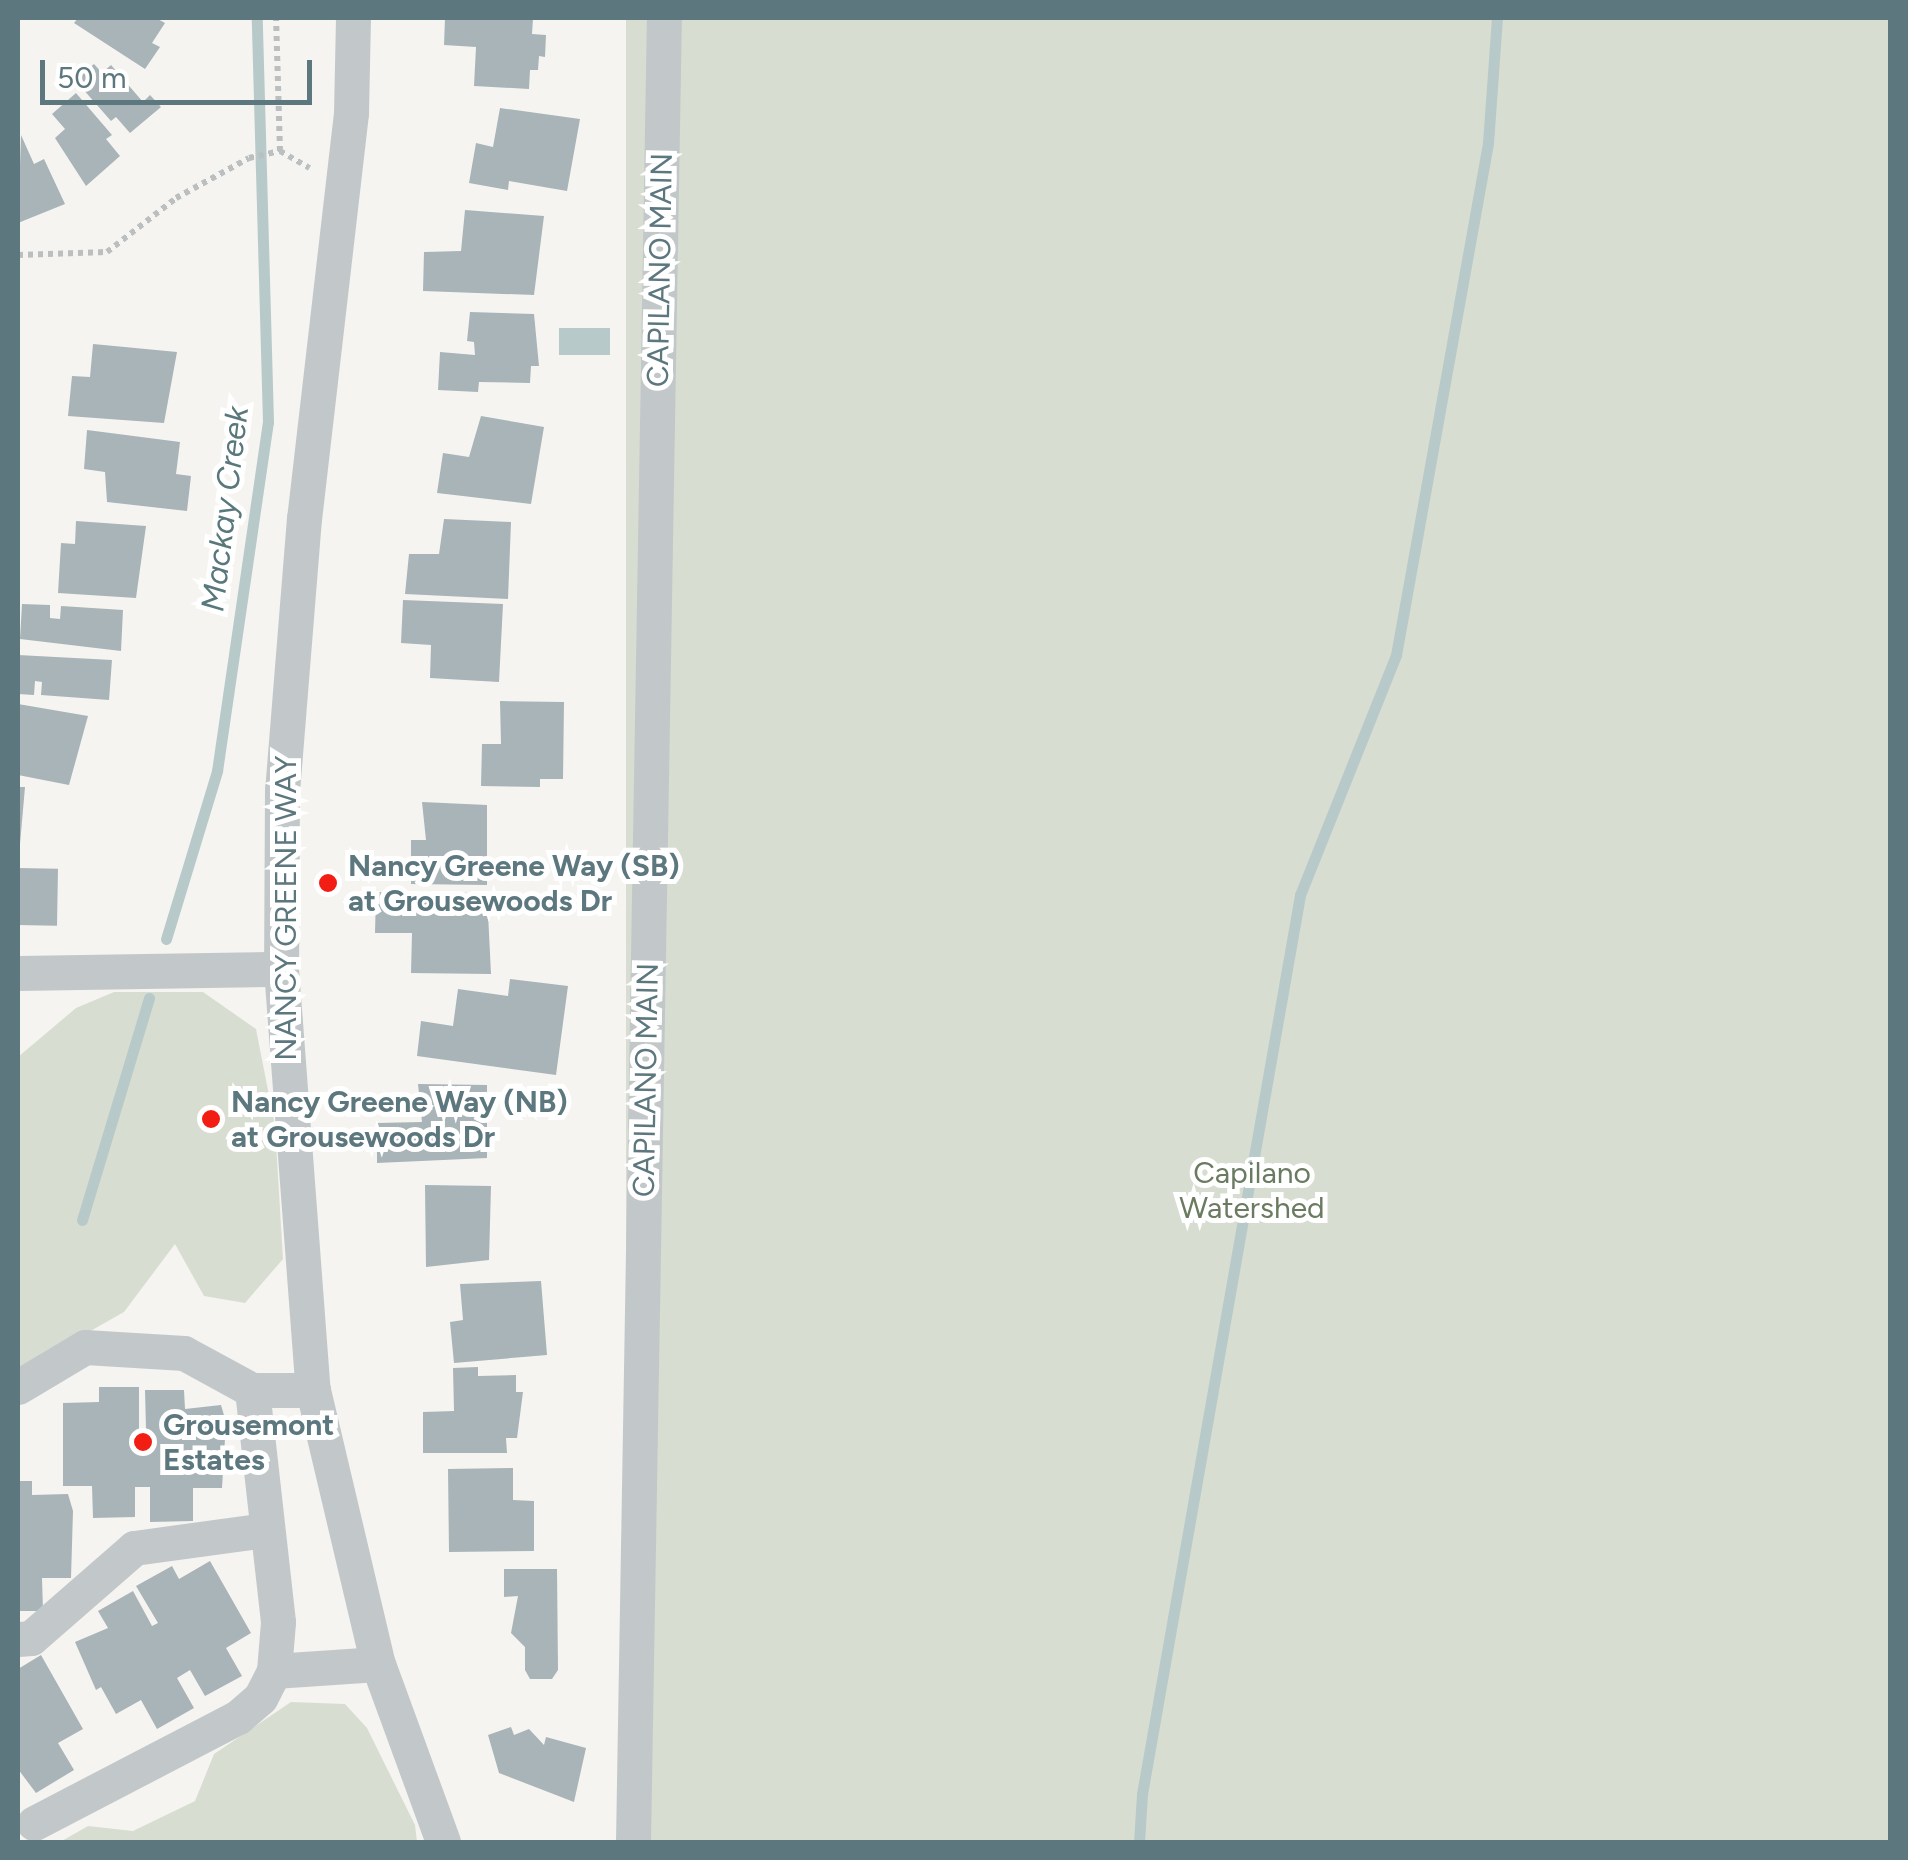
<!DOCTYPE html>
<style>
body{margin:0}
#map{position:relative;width:1908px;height:1860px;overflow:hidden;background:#f5f4f1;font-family:Figtree,sans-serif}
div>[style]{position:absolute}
.green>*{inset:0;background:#d8ddd1;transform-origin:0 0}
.water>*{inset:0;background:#b8c9ca;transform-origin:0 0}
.stream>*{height:11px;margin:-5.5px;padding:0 5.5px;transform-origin:5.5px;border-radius:5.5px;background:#b8c9ca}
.building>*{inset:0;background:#a8b4b7;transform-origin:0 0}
.path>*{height:6px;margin-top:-3px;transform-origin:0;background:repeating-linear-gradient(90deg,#bbbfc0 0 5px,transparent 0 10px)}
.minor>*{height:35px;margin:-17.5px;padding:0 17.5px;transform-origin:17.5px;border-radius:17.5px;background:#c2c8ca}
.dots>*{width:28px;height:28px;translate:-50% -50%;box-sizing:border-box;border:5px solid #fff;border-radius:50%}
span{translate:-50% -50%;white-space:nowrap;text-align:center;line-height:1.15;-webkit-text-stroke:10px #fff;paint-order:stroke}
.street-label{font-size:30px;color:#5d777f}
.poi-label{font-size:30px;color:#5d777f;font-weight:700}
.left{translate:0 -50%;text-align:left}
.park-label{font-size:30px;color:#6b7b61}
.water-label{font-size:32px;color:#58787b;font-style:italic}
.frame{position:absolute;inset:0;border:20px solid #5d777f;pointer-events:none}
.scale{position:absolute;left:40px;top:60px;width:272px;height:45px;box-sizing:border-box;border:5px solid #5d777f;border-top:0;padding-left:12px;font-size:30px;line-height:35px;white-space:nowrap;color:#5d777f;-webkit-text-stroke:8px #fff;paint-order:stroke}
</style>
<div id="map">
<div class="green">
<div style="left:626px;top:18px;width:1264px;height:1824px"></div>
<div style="clip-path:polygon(114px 992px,203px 992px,256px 1029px,275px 1126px,283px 1259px,245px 1303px,204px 1296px,175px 1244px,124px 1312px,18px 1372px,18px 1057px,76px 1008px)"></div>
<div style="clip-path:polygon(291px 1702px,345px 1704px,367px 1728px,415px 1825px,417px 1842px,60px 1842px,88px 1826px,133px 1831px,195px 1801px,214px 1754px)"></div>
</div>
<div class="water">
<div style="left:559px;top:328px;width:51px;height:27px"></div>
</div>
<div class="stream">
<div style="left:166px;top:939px;width:176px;rotate:-73.1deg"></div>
<div style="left:217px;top:771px;width:353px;rotate:-81.7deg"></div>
<div style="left:268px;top:422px;width:404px;rotate:-91.6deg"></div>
<div style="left:82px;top:1220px;width:232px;rotate:-73.2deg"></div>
<div style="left:1139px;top:1842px;width:48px;rotate:-86.4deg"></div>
<div style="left:1142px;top:1794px;width:913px;rotate:-80.03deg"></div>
<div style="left:1300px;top:895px;width:258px;rotate:-68.2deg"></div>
<div style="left:1396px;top:655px;width:520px;rotate:-79.81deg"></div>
<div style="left:1488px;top:143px;width:125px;rotate:-85.9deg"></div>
</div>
<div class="building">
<div style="clip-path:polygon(78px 18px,156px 18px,165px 23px,152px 43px,160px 47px,145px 69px,74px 23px)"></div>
<div style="clip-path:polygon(445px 18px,533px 18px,532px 34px,546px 35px,545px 57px,539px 56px,538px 70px,530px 70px,529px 89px,474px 86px,476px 47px,444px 45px)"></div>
<div style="clip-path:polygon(94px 64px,102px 73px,111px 65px,143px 102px,150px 95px,161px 107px,130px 133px,116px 117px,111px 121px,75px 80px)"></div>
<div style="clip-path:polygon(76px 93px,112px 135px,106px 139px,120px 156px,86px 186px,55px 138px,65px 129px,52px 114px)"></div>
<div style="clip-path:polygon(500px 108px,580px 119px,567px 191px,509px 181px,508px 190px,469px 183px,476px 143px,493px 147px)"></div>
<div style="clip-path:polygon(21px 135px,34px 164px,44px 159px,65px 204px,18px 223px)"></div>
<div style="clip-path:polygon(465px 210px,544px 216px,534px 295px,423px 291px,424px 252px,461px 251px)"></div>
<div style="clip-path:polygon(470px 312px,534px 314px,539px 366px,531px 366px,530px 383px,479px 382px,478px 392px,438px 390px,440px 352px,475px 355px,474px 342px,467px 341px)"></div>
<div style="clip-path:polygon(93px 344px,177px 352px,164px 423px,68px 416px,72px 376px,90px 377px)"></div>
<div style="clip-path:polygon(481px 416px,544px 427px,531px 504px,437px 493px,443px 453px,469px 457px)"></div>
<div style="clip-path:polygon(87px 430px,180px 442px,176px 474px,191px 476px,187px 511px,107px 502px,105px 472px,84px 469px)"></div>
<div style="clip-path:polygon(444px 519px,511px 522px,508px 599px,405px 594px,409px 554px,439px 554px)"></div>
<div style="clip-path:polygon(76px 521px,146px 526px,136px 598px,58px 593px,61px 543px,75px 544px)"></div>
<div style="clip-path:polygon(403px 600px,503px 604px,499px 682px,430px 678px,431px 645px,401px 643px)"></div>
<div style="clip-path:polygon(22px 604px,50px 605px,50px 618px,60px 619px,61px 606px,123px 610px,121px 651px,20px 639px)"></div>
<div style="clip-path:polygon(18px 655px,112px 660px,109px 700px,41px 695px,42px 682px,35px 681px,34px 695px,18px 694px)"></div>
<div style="clip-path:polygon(500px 701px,564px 702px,563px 779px,540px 779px,540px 787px,481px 786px,482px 744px,501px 744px)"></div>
<div style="clip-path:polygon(18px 704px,88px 716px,69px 785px,18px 775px)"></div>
<div style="clip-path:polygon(18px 787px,25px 787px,20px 844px,18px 844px)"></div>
<div style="clip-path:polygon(422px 802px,487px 805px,487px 885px,411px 884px,411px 840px,426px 840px)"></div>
<div style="left:18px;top:868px;width:40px;height:57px;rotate:1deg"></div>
<div style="clip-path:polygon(376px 892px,487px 893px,491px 974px,411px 973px,412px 933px,375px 933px)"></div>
<div style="clip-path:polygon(510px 979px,568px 986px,556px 1075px,417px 1056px,421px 1021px,453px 1026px,458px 989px,508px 996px)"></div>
<div style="clip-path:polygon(418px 1084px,487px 1085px,487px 1158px,377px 1163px,377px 1123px,422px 1122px)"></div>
<div style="clip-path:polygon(425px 1185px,491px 1186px,489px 1260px,426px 1267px)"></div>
<div style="clip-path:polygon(541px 1281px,547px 1355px,454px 1363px,450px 1322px,463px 1320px,460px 1284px)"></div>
<div style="clip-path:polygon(478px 1367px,478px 1376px,516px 1375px,516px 1392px,523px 1392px,517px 1438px,506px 1438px,507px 1453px,423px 1453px,423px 1412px,454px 1411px,453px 1368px)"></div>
<div style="clip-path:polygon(99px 1387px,139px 1387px,139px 1429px,146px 1429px,145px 1390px,184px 1390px,185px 1409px,221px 1405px,226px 1422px,222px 1488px,193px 1488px,193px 1521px,150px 1522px,150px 1487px,135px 1487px,135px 1517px,93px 1518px,92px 1486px,63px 1486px,63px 1403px,99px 1402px)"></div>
<div style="clip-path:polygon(513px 1468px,513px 1500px,534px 1501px,534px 1551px,449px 1552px,448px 1469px)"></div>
<div style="clip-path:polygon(18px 1481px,32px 1481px,32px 1495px,68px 1494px,73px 1511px,71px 1578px,42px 1578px,43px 1611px,18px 1611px)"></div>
<div style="clip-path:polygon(210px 1561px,251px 1633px,226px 1648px,242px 1676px,205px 1696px,190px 1670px,177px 1678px,194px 1708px,157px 1729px,141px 1700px,116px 1714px,101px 1687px,96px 1690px,75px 1642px,108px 1628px,98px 1611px,133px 1591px,152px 1626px,158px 1623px,136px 1586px,172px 1566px,179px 1579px)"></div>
<div style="clip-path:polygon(504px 1569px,557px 1569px,558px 1670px,552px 1679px,530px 1679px,525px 1670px,525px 1647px,511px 1633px,518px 1596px,504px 1597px)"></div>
<div style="clip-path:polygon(41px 1655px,83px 1729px,58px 1743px,74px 1770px,36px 1793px,18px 1769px,18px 1669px)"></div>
<div style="clip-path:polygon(511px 1727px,514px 1735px,529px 1729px,544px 1745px,546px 1737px,586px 1748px,574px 1802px,499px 1773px,488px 1735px)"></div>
</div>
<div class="path">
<div style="left:280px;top:151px;width:34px;rotate:30deg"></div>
<div style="left:18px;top:255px;width:89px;rotate:-1.9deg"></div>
<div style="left:107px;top:252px;width:88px;rotate:-38deg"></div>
<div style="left:176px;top:198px;width:83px;rotate:-28.7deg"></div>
<div style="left:249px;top:158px;width:32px;rotate:-13deg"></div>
<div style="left:280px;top:151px;width:133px;rotate:-91.7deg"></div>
</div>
<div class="minor">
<div style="left:353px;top:18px;width:95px;rotate:91.2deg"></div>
<div style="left:351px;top:113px;width:408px;rotate:96.6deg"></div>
<div style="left:304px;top:518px;width:272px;rotate:94.6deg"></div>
<div style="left:282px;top:789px;width:180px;rotate:90.3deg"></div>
<div style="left:281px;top:969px;width:422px;rotate:85.7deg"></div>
<div style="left:313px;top:1390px;width:282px;rotate:76.7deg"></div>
<div style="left:378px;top:1664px;width:189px;rotate:69.9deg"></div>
<div style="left:18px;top:973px;width:263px;rotate:-0.9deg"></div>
<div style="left:18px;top:1387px;width:78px;rotate:-30.8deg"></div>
<div style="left:85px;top:1347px;width:99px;rotate:3.5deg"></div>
<div style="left:184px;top:1353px;width:77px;rotate:28.6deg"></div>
<div style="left:252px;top:1390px;width:233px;rotate:83.6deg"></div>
<div style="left:278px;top:1622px;width:49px;rotate:94.7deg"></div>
<div style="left:274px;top:1671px;width:30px;rotate:117deg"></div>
<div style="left:260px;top:1698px;width:29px;rotate:139deg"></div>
<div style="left:238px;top:1717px;width:230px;rotate:152.5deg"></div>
<div style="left:252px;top:1390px;width:61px"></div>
<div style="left:18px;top:1639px;width:13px;rotate:-4deg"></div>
<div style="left:31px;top:1638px;width:137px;rotate:-41.1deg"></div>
<div style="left:134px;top:1548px;width:133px;rotate:-7.8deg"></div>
<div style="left:274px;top:1671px;width:104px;rotate:-3.9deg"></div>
<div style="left:633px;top:1842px;width:1824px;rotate:-89.03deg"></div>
</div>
<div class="dots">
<div style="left:328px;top:883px;background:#f21e14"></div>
<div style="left:211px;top:1119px;background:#f21e14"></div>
<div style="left:143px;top:1442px;background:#f21e14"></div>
</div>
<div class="street-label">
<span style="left:660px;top:270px;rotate:-89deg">CAPILANO MAIN</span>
<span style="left:286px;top:908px;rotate:-90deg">NANCY GREENE WAY</span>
<span style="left:646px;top:1080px;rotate:-89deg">CAPILANO MAIN</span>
</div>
<div class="poi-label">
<span class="left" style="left:348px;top:883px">Nancy Greene Way (SB)<br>at Grousewoods Dr</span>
<span class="left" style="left:231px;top:1119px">Nancy Greene Way (NB)<br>at Grousewoods Dr</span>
<span class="left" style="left:163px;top:1442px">Grousemont<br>Estates</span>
</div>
<div class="park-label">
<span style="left:1252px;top:1190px">Capilano<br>Watershed</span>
</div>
<div class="water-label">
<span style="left:225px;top:509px;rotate:-83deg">Mackay Creek</span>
</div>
<div class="frame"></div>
<div class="scale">50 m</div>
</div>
